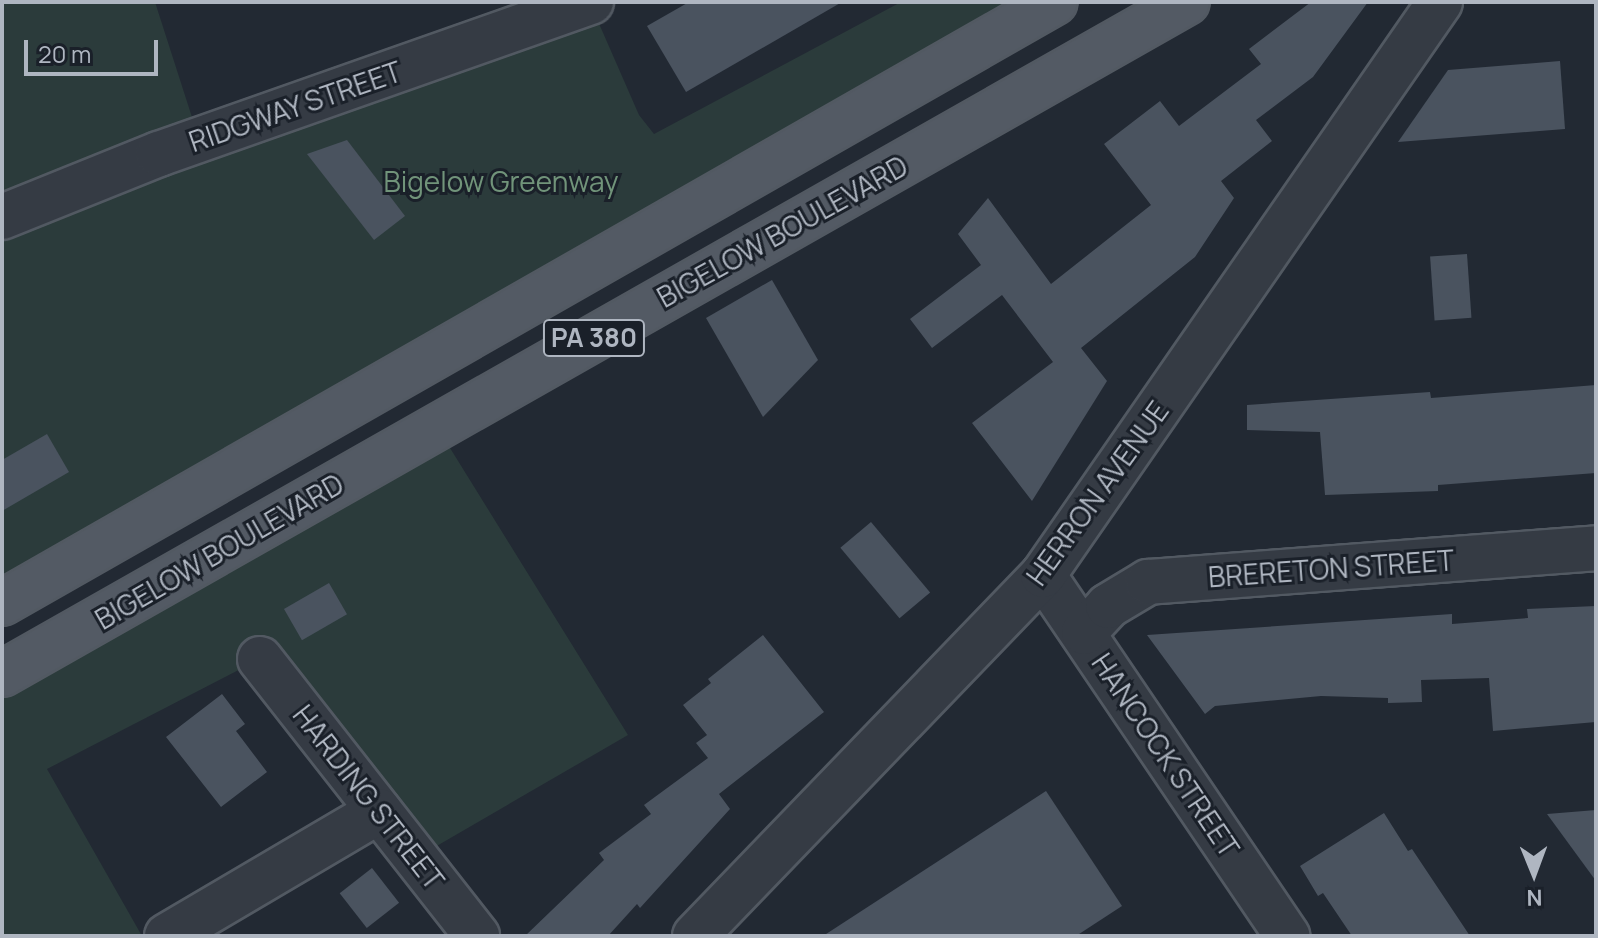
<!DOCTYPE html>
<style>
body{margin:0}
#map{position:relative;width:1598px;height:938px;overflow:hidden;background:#222933;font-family:Manrope,sans-serif}
div>[style]{position:absolute}
.green>*{inset:0;background:#2b3b3b}
.building>*{inset:0;background:#4a535f;transform-origin:0 0}
.roads{filter:drop-shadow(2px 0 #525962) drop-shadow(-2px 0 #525962) drop-shadow(0 2px #525962) drop-shadow(0 -2px #525962)}
.minor>*{height:44px;margin:-22px;padding:0 22px;transform-origin:22px;border-radius:22px;background:#353b44}
.major>*{height:44px;margin:-22px;padding:0 22px;transform-origin:22px;border-radius:22px;background:#535a64}
span{translate:-50% -50%;white-space:nowrap;text-align:center;line-height:1.15;-webkit-text-stroke:6px #1a2029;paint-order:stroke}
.shield-label span{padding:2px 6px;background:#1a2029;border:2px solid;border-radius:6px;-webkit-text-stroke-width:0}
.shield-label{font-size:26px;color:#afb6c1;font-weight:700}
.street-label{font-size:28px;color:#afb6c1}
.park-label{font-size:28px;color:#71947a}
.frame{position:absolute;inset:0;border:4px solid #afb6c1;pointer-events:none}
.north{position:absolute;left:1494px;top:834px;width:80px;height:80px;-webkit-text-stroke:6px #1a2029;paint-order:stroke;rotate:179deg;font-size:22px;font-weight:700;line-height:32px;text-align:center;color:#afb6c1}
.north::after{content:'';display:block;margin:auto;width:28px;height:36px;background:#afb6c1;clip-path:polygon(50% 0,100% 100%,50% 72%,0 100%)}
.scale{position:absolute;left:24px;top:40px;width:134px;height:36px;box-sizing:border-box;border:4px solid #afb6c1;border-top:0;padding-left:10px;font-size:24px;line-height:28px;white-space:nowrap;color:#afb6c1;-webkit-text-stroke:6px #1a2029;paint-order:stroke}
</style>
<div id="map">
<div class="green">
<div style="clip-path:polygon(2px 2px,155px 2px,199px 139px,590px 3px,639px 115px,654px 134px,901px 2px,1055px 2px,2px 603px)"></div>
<div style="clip-path:polygon(437px 427px,628px 735px,416px 858px,260px 659px,47px 769px,142px 936px,2px 936px,2px 674px)"></div>
</div>
<div class="building">
<div style="clip-path:polygon(689px 2px,842px 2px,686px 92px,647px 26px)"></div>
<div style="clip-path:polygon(1311px 2px,1368px 2px,1313px 77px,1256px 120px,1272px 141px,1221px 181px,1234px 198px,1195px 257px,1081px 348px,1107px 381px,1032px 501px,972px 423px,1053px 362px,1002px 295px,932px 348px,910px 319px,981px 265px,958px 234px,988px 198px,1051px 284px,1151px 205px,1104px 144px,1160px 101px,1179px 126px,1261px 64px,1249px 49px)"></div>
<div style="clip-path:polygon(1560px 61px,1565px 129px,1398px 142px,1448px 70px)"></div>
<div style="clip-path:polygon(347px 140px,405px 216px,374px 240px,307px 154px)"></div>
<div style="left:1467px;top:254px;width:64px;height:37px;rotate:86deg"></div>
<div style="clip-path:polygon(772px 280px,818px 360px,763px 417px,706px 318px)"></div>
<div style="clip-path:polygon(1596px 385px,1596px 473px,1438px 485px,1438px 491px,1325px 495px,1320px 432px,1247px 430px,1247px 405px,1430px 392px,1431px 398px)"></div>
<div style="clip-path:polygon(47px 434px,69px 472px,2px 511px,2px 460px)"></div>
<div style="left:871px;top:522px;width:92px;height:40px;rotate:50deg"></div>
<div style="left:329px;top:583px;width:36px;height:52px;rotate:60deg"></div>
<div style="clip-path:polygon(1596px 606px,1596px 722px,1493px 731px,1489px 678px,1421px 680px,1422px 702px,1388px 703px,1388px 698px,1321px 696px,1215px 706px,1205px 714px,1147px 635px,1452px 614px,1452px 624px,1528px 618px,1527px 609px)"></div>
<div style="clip-path:polygon(763px 635px,824px 712px,719px 794px,730px 809px,640px 908px,637px 904px,608px 936px,525px 936px,604px 860px,599px 853px,651px 814px,644px 805px,708px 758px,696px 743px,707px 735px,683px 705px,711px 683px,708px 679px)"></div>
<div style="clip-path:polygon(222px 694px,245px 724px,236px 731px,267px 772px,221px 807px,166px 737px)"></div>
<div style="clip-path:polygon(1046px 791px,1122px 906px,1076px 936px,823px 936px)"></div>
<div style="clip-path:polygon(1596px 810px,1596px 881px,1547px 814px)"></div>
<div style="clip-path:polygon(1384px 813px,1408px 851px,1412px 849px,1470px 936px,1352px 936px,1323px 893px,1318px 896px,1300px 866px)"></div>
<div style="left:372px;top:868px;width:44px;height:41px;rotate:52deg"></div>
</div>
<div class="roads">
<div class="minor">
<div style="left:2px;top:217px;width:169px;rotate:-21.9deg"></div>
<div style="left:159px;top:154px;width:458px;rotate:-19.4deg"></div>
<div style="left:1043px;top:575px;width:436px;rotate:55.9deg"></div>
<div style="left:1084px;top:632px;width:35px;rotate:-47deg"></div>
<div style="left:1108px;top:606px;width:47px;rotate:-31deg"></div>
<div style="left:1148px;top:582px;width:449px;rotate:-4.3deg"></div>
<div style="left:260px;top:659px;width:352px;rotate:51.9deg"></div>
<div style="left:167px;top:936px;width:246px;rotate:-30.5deg"></div>
<div style="left:695px;top:936px;width:501px;rotate:-46.05deg"></div>
<div style="left:1043px;top:575px;width:697px;rotate:-55.28deg"></div>
</div>
<div class="major">
<div style="left:2px;top:603px;width:1212px;rotate:-29.72deg"></div>
<div style="left:2px;top:674px;width:1362px;rotate:-29.56deg"></div>
</div>
</div>
<div class="shield-label">
<span style="left:594px;top:338px">PA 380</span>
</div>
<div class="street-label">
<span style="left:295px;top:106px;rotate:-19deg">RIDGWAY STREET</span>
<span style="left:782px;top:231px;rotate:-29deg">BIGELOW BOULEVARD</span>
<span style="left:1097px;top:493px;rotate:-54deg">HERRON AVENUE</span>
<span style="left:219px;top:551px;rotate:-30deg">BIGELOW BOULEVARD</span>
<span style="left:1331px;top:568px;rotate:-4deg">BRERETON STREET</span>
<span style="left:1166px;top:755px;rotate:56deg">HANCOCK STREET</span>
<span style="left:369px;top:797px;rotate:52deg">HARDING STREET</span>
</div>
<div class="park-label">
<span style="left:501px;top:181px">Bigelow Greenway</span>
</div>
<div class="frame"></div>
<div class="north">N</div>
<div class="scale">20 m</div>
</div>
